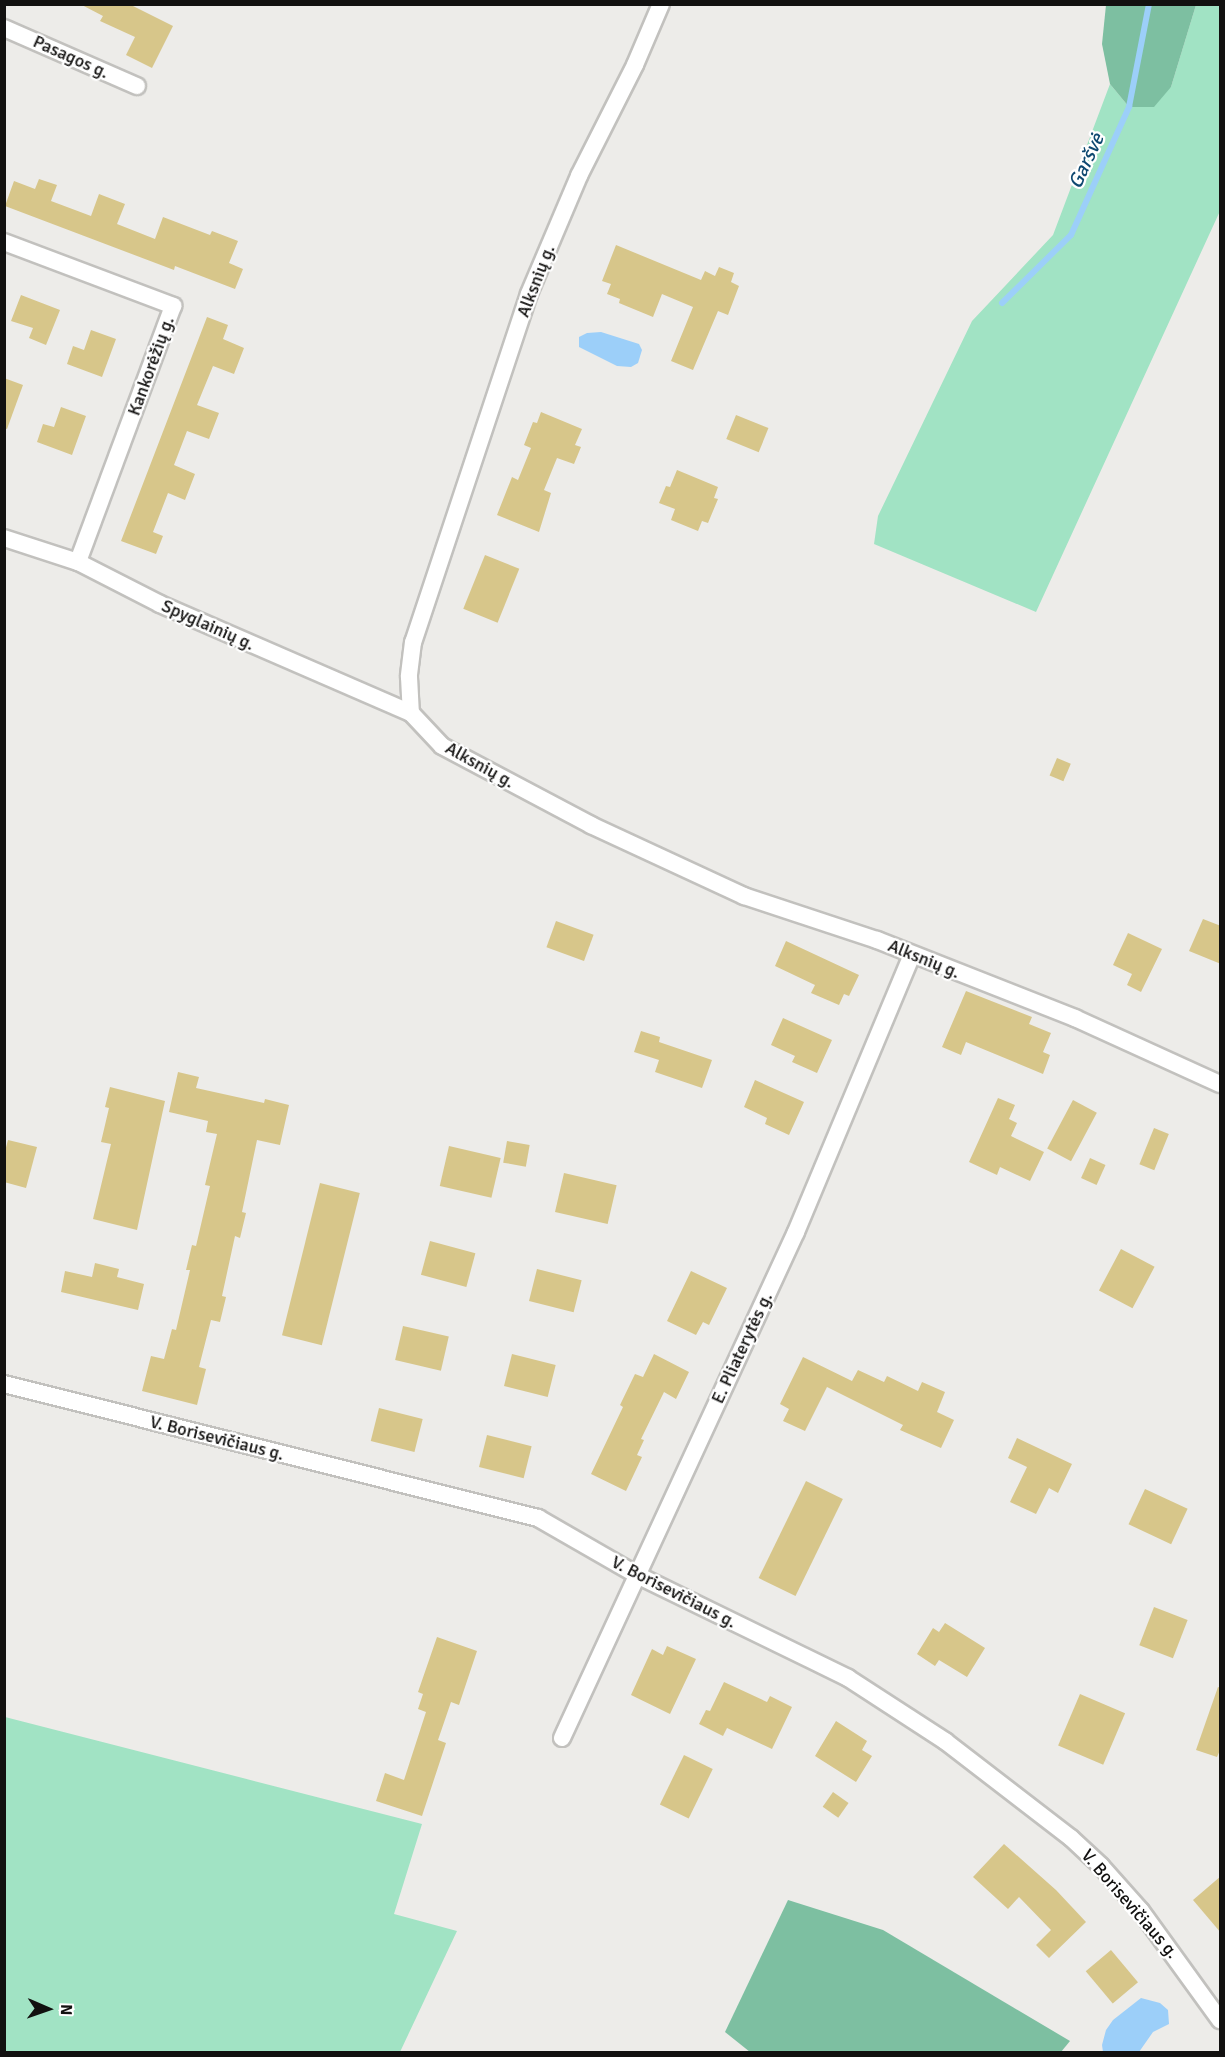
<!DOCTYPE html>
<meta charset="utf-8">
<style>
body{margin:0}
#map{position:relative;width:1225px;height:2057px;overflow:hidden;background:#edece9;font-family:Signika,sans-serif}
div>[style]{position:absolute}
.green>*{inset:0;background:#a1e3c4}
.forest>*{inset:0;background:#7dbfa1}
.water>*{inset:0;background:#9ccff9}
.stream>*{height:6px;margin:-3px;padding:0 3px;transform-origin:3px;border-radius:3px;background:#9ccff9}
.building>*{inset:0;background:#d7c68a;transform-origin:0 0}
.roads{filter:drop-shadow(2px 0 #c2c1be) drop-shadow(-2px 0 #c2c1be) drop-shadow(0 2px #c2c1be) drop-shadow(0 -2px #c2c1be)}
.street>*{height:16px;margin:-8px;padding:0 8px;transform-origin:8px;border-radius:8px;background:#fff}
span{translate:-50% -50%;white-space:nowrap;text-align:center;line-height:1.15;-webkit-text-stroke:4.5px #fff;paint-order:stroke}
.street-label{font-size:18px;color:#121110}
.water-label{font-size:20px;color:#0f4971;font-style:italic}
.frame{position:absolute;inset:0;border:6px solid #121110;pointer-events:none}
.north{position:absolute;left:18px;top:1979px;width:60px;height:60px;-webkit-text-stroke:4px #fff;paint-order:stroke;rotate:92deg;font-size:16px;font-weight:700;line-height:24px;text-align:center;color:#121110}
.north::after{content:'';display:block;margin:auto;width:21px;height:27px;background:#121110;clip-path:polygon(50% 0,100% 100%,50% 72%,0 100%)}
</style>
<div id="map">
<div class="green">
<div style="clip-path:polygon(1196px 5px,1220px 5px,1220px 211px,1036px 612px,874px 544px,878px 516px,972px 321px,1053px 235px,1110px 84px,1129px 107px,1171px 87px)"></div>
<div style="clip-path:polygon(5px 1717px,422px 1824px,394px 1914px,457px 1931px,400px 2052px,5px 2052px)"></div>
</div>
<div class="forest">
<div style="clip-path:polygon(1106px 5px,1196px 5px,1171px 87px,1154px 107px,1129px 107px,1110px 84px,1102px 44px)"></div>
<div style="clip-path:polygon(788px 1900px,883px 1930px,1070px 2041px,1061px 2052px,750px 2052px,725px 2032px)"></div>
</div>
<div class="water">
<div style="clip-path:polygon(601px 332px,639px 344px,642px 350px,638px 363px,631px 367px,617px 366px,579px 347px,579px 337px,587px 333px)"></div>
<div style="clip-path:polygon(1141px 1998px,1160px 2003px,1168px 2010px,1169px 2024px,1153px 2032px,1139px 2052px,1103px 2052px,1102px 2045px,1106px 2030px,1113px 2020px)"></div>
</div>
<div class="stream">
<div style="left:1002px;top:303px;width:97px;rotate:-44.6deg"></div>
<div style="left:1071px;top:235px;width:141px;rotate:-65.6deg"></div>
<div style="left:1129px;top:107px;width:105px;rotate:-79deg"></div>
</div>
<div class="building">
<div style="clip-path:polygon(80px 4px,129px 4px,173px 26px,152px 68px,126px 55px,135px 37px,100px 21px,103px 16px)"></div>
<div style="clip-path:polygon(39px 179px,57px 185px,51px 201px,91px 216px,99px 194px,125px 204px,117px 224px,155px 239px,163px 217px,210px 235px,212px 231px,238px 241px,229px 263px,243px 269px,235px 289px,175px 266px,174px 270px,5px 206px,14px 181px,35px 189px)"></div>
<div style="clip-path:polygon(616px 245px,701px 280px,705px 271px,715px 276px,719px 267px,734px 273px,731px 282px,739px 286px,728px 315px,718px 311px,693px 370px,671px 361px,693px 307px,662px 294px,653px 317px,619px 303px,620px 299px,607px 294px,611px 284px,602px 281px)"></div>
<div style="clip-path:polygon(21px 295px,60px 310px,46px 345px,29px 338px,33px 328px,11px 321px)"></div>
<div style="clip-path:polygon(207px 317px,228px 325px,223px 339px,244px 348px,234px 374px,213px 366px,197px 405px,219px 413px,209px 439px,187px 431px,174px 465px,195px 474px,185px 500px,168px 493px,153px 532px,163px 536px,156px 554px,121px 541px)"></div>
<div style="clip-path:polygon(91px 330px,116px 339px,102px 377px,67px 364px,73px 346px,84px 350px)"></div>
<div style="clip-path:polygon(4px 378px,23px 385px,7px 429px,4px 428px)"></div>
<div style="clip-path:polygon(61px 407px,86px 416px,72px 455px,37px 442px,43px 424px,54px 427px)"></div>
<div style="clip-path:polygon(541px 412px,582px 429px,575px 445px,581px 447px,574px 464px,557px 458px,544px 490px,551px 493px,539px 532px,497px 515px,512px 477px,518px 480px,531px 448px,524px 445px,533px 422px,537px 423px)"></div>
<div style="left:736px;top:415px;width:35px;height:26px;rotate:22deg"></div>
<div style="clip-path:polygon(677px 470px,718px 487px,714px 498px,718px 499px,708px 523px,702px 521px,698px 531px,671px 520px,675px 509px,659px 503px,666px 486px,670px 487px)"></div>
<div style="left:485px;top:555px;width:37px;height:58px;rotate:22deg"></div>
<div style="left:1057px;top:758px;width:15px;height:19px;rotate:23deg"></div>
<div style="clip-path:polygon(1203px 919px,1221px 926px,1221px 964px,1189px 951px)"></div>
<div style="left:556px;top:921px;width:40px;height:28px;rotate:20deg"></div>
<div style="clip-path:polygon(1128px 933px,1162px 949px,1141px 992px,1127px 985px,1132px 974px,1113px 965px)"></div>
<div style="clip-path:polygon(786px 941px,859px 975px,849px 996px,844px 994px,839px 1005px,811px 993px,815px 985px,775px 966px)"></div>
<div style="clip-path:polygon(966px 991px,1032px 1017px,1029px 1024px,1051px 1033px,1043px 1052px,1050px 1055px,1043px 1074px,966px 1042px,961px 1055px,942px 1047px)"></div>
<div style="clip-path:polygon(783px 1018px,832px 1040px,817px 1073px,792px 1062px,795px 1056px,771px 1045px)"></div>
<div style="clip-path:polygon(641px 1031px,660px 1037px,659px 1042px,712px 1060px,702px 1088px,655px 1072px,659px 1060px,634px 1052px)"></div>
<div style="clip-path:polygon(178px 1072px,199px 1077px,196px 1088px,264px 1103px,265px 1099px,289px 1105px,280px 1145px,257px 1140px,242px 1212px,246px 1213px,240px 1238px,235px 1236px,222px 1296px,226px 1297px,220px 1322px,211px 1320px,199px 1367px,206px 1369px,197px 1405px,142px 1391px,151px 1356px,164px 1359px,172px 1329px,176px 1330px,190px 1270px,186px 1270px,192px 1245px,196px 1246px,210px 1186px,205px 1185px,217px 1134px,206px 1132px,208px 1121px,169px 1112px)"></div>
<div style="clip-path:polygon(755px 1080px,804px 1102px,789px 1135px,765px 1124px,767px 1118px,744px 1107px)"></div>
<div style="clip-path:polygon(110px 1087px,165px 1101px,137px 1230px,93px 1219px,111px 1144px,101px 1142px,109px 1108px,105px 1107px)"></div>
<div style="clip-path:polygon(998px 1098px,1015px 1105px,1009px 1119px,1017px 1123px,1011px 1136px,1044px 1152px,1030px 1181px,1000px 1167px,997px 1175px,969px 1162px)"></div>
<div style="left:1073px;top:1100px;width:27px;height:55px;rotate:28deg"></div>
<div style="left:1154px;top:1128px;width:16px;height:39px;rotate:22deg"></div>
<div style="clip-path:polygon(8px 1140px,37px 1147px,26px 1188px,4px 1182px,4px 1155px)"></div>
<div style="left:507px;top:1141px;width:23px;height:22px;rotate:10deg"></div>
<div style="left:449px;top:1146px;width:53px;height:41px;rotate:13deg"></div>
<div style="left:1090px;top:1158px;width:17px;height:22px;rotate:24deg"></div>
<div style="left:564px;top:1173px;width:54px;height:40px;rotate:13deg"></div>
<div style="left:320px;top:1183px;width:41px;height:157px;rotate:14deg"></div>
<div style="left:430px;top:1241px;width:47px;height:35px;rotate:15deg"></div>
<div style="left:1121px;top:1249px;width:38px;height:47px;rotate:28deg"></div>
<div style="clip-path:polygon(95px 1263px,119px 1269px,117px 1277px,144px 1284px,138px 1310px,61px 1292px,65px 1271px,92px 1277px)"></div>
<div style="left:537px;top:1269px;width:46px;height:33px;rotate:14deg"></div>
<div style="clip-path:polygon(691px 1271px,727px 1288px,709px 1325px,703px 1322px,696px 1335px,667px 1321px)"></div>
<div style="left:403px;top:1326px;width:47px;height:35px;rotate:13deg"></div>
<div style="left:512px;top:1354px;width:45px;height:33px;rotate:14deg"></div>
<div style="clip-path:polygon(654px 1354px,689px 1372px,676px 1399px,664px 1392px,641px 1439px,644px 1440px,637px 1455px,642px 1457px,626px 1491px,591px 1474px,623px 1407px,620px 1405px,635px 1374px,643px 1377px)"></div>
<div style="clip-path:polygon(803px 1357px,852px 1381px,858px 1370px,884px 1382px,887px 1376px,918px 1391px,922px 1382px,945px 1392px,937px 1412px,954px 1420px,941px 1448px,900px 1430px,903px 1425px,827px 1387px,805px 1431px,783px 1421px,789px 1409px,780px 1404px)"></div>
<div style="left:379px;top:1408px;width:45px;height:34px;rotate:14deg"></div>
<div style="left:487px;top:1435px;width:46px;height:33px;rotate:14deg"></div>
<div style="clip-path:polygon(1017px 1438px,1072px 1464px,1058px 1493px,1049px 1488px,1036px 1514px,1010px 1502px,1027px 1467px,1008px 1458px)"></div>
<div style="left:806px;top:1481px;width:41px;height:108px;rotate:26deg"></div>
<div style="left:1145px;top:1489px;width:47px;height:39px;rotate:25deg"></div>
<div style="left:1154px;top:1607px;width:36px;height:41px;rotate:21deg"></div>
<div style="clip-path:polygon(945px 1623px,985px 1648px,967px 1677px,939px 1660px,935px 1666px,917px 1654px,933px 1628px,939px 1632px)"></div>
<div style="clip-path:polygon(437px 1637px,477px 1651px,459px 1705px,451px 1702px,438px 1740px,446px 1743px,422px 1816px,376px 1801px,385px 1773px,404px 1780px,426px 1712px,418px 1709px,423px 1694px,418px 1692px)"></div>
<div style="clip-path:polygon(667px 1646px,696px 1659px,670px 1714px,631px 1695px,652px 1649px,663px 1655px)"></div>
<div style="clip-path:polygon(724px 1682px,767px 1702px,770px 1696px,792px 1707px,772px 1749px,727px 1728px,723px 1736px,699px 1724px,706px 1710px,710px 1711px)"></div>
<div style="clip-path:polygon(1218px 1687px,1221px 1688px,1221px 1748px,1217px 1757px,1196px 1750px)"></div>
<div style="left:1080px;top:1694px;width:49px;height:56px;rotate:23deg"></div>
<div style="clip-path:polygon(836px 1721px,867px 1741px,862px 1750px,872px 1756px,856px 1782px,815px 1756px)"></div>
<div style="left:684px;top:1755px;width:32px;height:55px;rotate:26deg"></div>
<div style="left:833px;top:1792px;width:19px;height:18px;rotate:35deg"></div>
<div style="clip-path:polygon(1004px 1844px,1056px 1890px,1086px 1922px,1049px 1958px,1036px 1945px,1051px 1930px,1019px 1897px,1008px 1909px,973px 1877px)"></div>
<div style="clip-path:polygon(1221px 1876px,1221px 1933px,1193px 1900px)"></div>
<div style="left:1111px;top:1950px;width:42px;height:33px;rotate:50deg"></div>
</div>
<div class="roads">
<div class="street">
<div style="left:661px;top:4px;width:66px;rotate:113.1deg"></div>
<div style="left:635px;top:65px;width:124px;rotate:116.8deg"></div>
<div style="left:579px;top:176px;width:128px;rotate:113deg"></div>
<div style="left:529px;top:294px;width:367px;rotate:108.4deg"></div>
<div style="left:413px;top:642px;width:35px;rotate:97deg"></div>
<div style="left:409px;top:677px;width:36px;rotate:87deg"></div>
<div style="left:411px;top:713px;width:45px;rotate:46.8deg"></div>
<div style="left:442px;top:746px;width:169px;rotate:27.9deg"></div>
<div style="left:591px;top:825px;width:169px;rotate:24.9deg"></div>
<div style="left:744px;top:896px;width:140px;rotate:18.3deg"></div>
<div style="left:877px;top:940px;width:213px;rotate:21.5deg"></div>
<div style="left:1075px;top:1018px;width:159px;rotate:24.5deg"></div>
<div style="left:4px;top:28px;width:145px;rotate:23.6deg"></div>
<div style="left:4px;top:242px;width:181px;rotate:20.7deg"></div>
<div style="left:173px;top:306px;width:273px;rotate:110.4deg"></div>
<div style="left:4px;top:538px;width:78px;rotate:18deg"></div>
<div style="left:78px;top:562px;width:92px;rotate:27.1deg"></div>
<div style="left:160px;top:604px;width:274px;rotate:23.5deg"></div>
<div style="left:4px;top:1384px;width:551px;rotate:14.09deg"></div>
<div style="left:538px;top:1518px;width:114px;rotate:29.9deg"></div>
<div style="left:637px;top:1575px;width:235px;rotate:26deg"></div>
<div style="left:848px;top:1678px;width:116px;rotate:33deg"></div>
<div style="left:945px;top:1741px;width:159px;rotate:37.6deg"></div>
<div style="left:1071px;top:1838px;width:41px;rotate:43deg"></div>
<div style="left:1101px;top:1866px;width:60px;rotate:48.4deg"></div>
<div style="left:1141px;top:1911px;width:135px;rotate:54.1deg"></div>
<div style="left:562px;top:1738px;width:557px;rotate:-65.18deg"></div>
<div style="left:796px;top:1232px;width:300px;rotate:-67.3deg"></div>
</div>
</div>
<div class="street-label">
<span style="left:71px;top:57px;rotate:24deg">Pasagos g.</span>
<span style="left:536px;top:281px;rotate:-69deg">Alksnių g.</span>
<span style="left:151px;top:366px;rotate:-70deg">Kankorėžių g.</span>
<span style="left:208px;top:625px;rotate:24deg">Spyglainių g.</span>
<span style="left:480px;top:765px;rotate:29deg">Alksnių g.</span>
<span style="left:924px;top:959px;rotate:22deg">Alksnių g.</span>
<span style="left:742px;top:1348px;rotate:-65deg">E. Pliaterytės g.</span>
<span style="left:217px;top:1438px;rotate:14deg">V. Borisevičiaus g.</span>
<span style="left:674px;top:1592px;rotate:27deg">V. Borisevičiaus g.</span>
<span style="left:1130px;top:1904px;rotate:49deg">V. Borisevičiaus g.</span>
</div>
<div class="water-label">
<span style="left:1086px;top:161px;rotate:-65deg">Garšvė</span>
</div>
<div class="frame"></div>
<div class="north">N</div>
</div>
